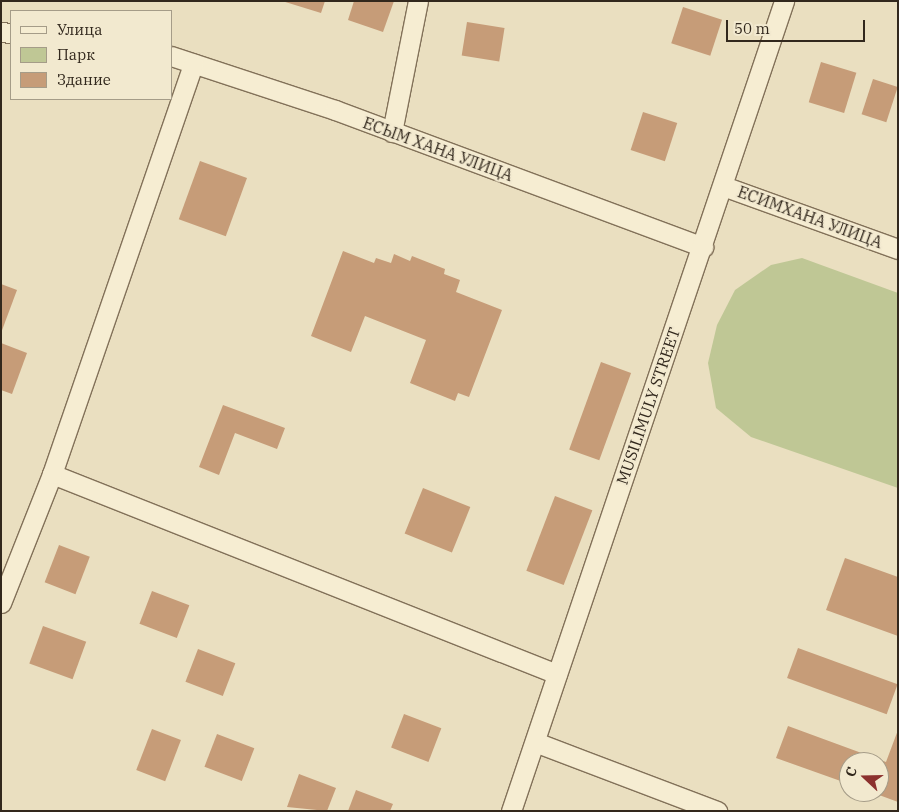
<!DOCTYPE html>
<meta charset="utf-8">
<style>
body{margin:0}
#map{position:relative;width:899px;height:812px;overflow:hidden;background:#eadfc0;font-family:"IBM Plex Serif",serif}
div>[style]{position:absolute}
.green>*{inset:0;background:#bfc795}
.building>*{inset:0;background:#c69c78;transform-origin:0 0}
.roads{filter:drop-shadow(1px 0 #827159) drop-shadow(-1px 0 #827159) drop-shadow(0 1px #827159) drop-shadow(0 -1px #827159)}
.street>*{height:19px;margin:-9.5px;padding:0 9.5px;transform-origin:9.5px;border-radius:9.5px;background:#f6edd2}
span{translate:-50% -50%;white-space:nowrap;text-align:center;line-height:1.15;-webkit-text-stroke:4px #f2e9cf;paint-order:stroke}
.street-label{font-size:16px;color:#32281d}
.frame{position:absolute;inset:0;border:2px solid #32281d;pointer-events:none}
.legend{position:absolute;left:10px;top:10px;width:162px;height:90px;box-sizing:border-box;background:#f2e9cf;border:1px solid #a59c88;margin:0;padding:6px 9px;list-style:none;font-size:15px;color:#32281d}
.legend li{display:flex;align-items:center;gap:10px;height:25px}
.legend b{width:25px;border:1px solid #a59c88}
.north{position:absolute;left:839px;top:752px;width:50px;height:50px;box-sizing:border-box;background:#f2e9cf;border:1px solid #a59c88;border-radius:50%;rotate:291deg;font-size:14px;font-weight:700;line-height:20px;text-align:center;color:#32281d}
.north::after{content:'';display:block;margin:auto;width:18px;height:22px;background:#8c312e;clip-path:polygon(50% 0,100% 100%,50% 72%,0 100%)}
.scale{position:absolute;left:726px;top:20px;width:139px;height:22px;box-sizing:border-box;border:2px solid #32281d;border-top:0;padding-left:6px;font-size:15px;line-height:18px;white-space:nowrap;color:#32281d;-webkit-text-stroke:4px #f2e9cf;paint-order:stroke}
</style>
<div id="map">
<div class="green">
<div style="clip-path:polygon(802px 258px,898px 293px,898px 488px,751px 437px,716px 408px,708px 363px,717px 325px,735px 290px,771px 265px)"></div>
</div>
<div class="building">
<div style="clip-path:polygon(282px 1px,325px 1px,321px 13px)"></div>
<div style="clip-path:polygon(354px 1px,394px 1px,383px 32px,348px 20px)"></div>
<div style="left:683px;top:7px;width:41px;height:38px;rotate:18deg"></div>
<div style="left:467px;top:22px;width:38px;height:34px;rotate:9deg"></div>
<div style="left:821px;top:62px;width:37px;height:42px;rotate:17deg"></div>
<div style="left:873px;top:79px;width:26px;height:37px;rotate:18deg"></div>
<div style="left:643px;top:112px;width:36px;height:40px;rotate:18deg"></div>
<div style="left:200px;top:161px;width:50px;height:62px;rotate:20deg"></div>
<div style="clip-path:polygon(343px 251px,374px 263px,376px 258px,391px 263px,394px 254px,410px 261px,412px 256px,445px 269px,444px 274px,460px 280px,456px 292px,502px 310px,469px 397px,458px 393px,455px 401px,410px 383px,426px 340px,365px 316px,351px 352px,311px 336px)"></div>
<div style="clip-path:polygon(1px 284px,17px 290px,1px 333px)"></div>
<div style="clip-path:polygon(1px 343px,27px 353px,12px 394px,1px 390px)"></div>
<div style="left:601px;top:362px;width:32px;height:93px;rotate:20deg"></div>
<div style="clip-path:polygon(223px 405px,285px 428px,277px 449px,235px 433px,219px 475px,199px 467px)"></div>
<div style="left:423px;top:488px;width:51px;height:49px;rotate:22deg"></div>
<div style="left:555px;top:496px;width:40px;height:80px;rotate:21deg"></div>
<div style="left:59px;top:545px;width:33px;height:40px;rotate:21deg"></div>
<div style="clip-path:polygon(845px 558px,898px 577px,898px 636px,826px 610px)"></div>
<div style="left:152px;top:591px;width:40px;height:35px;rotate:21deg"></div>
<div style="left:43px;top:626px;width:46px;height:40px;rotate:20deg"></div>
<div style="left:798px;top:648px;width:106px;height:32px;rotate:20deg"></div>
<div style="left:198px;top:649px;width:40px;height:35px;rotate:21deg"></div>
<div style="left:404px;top:714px;width:40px;height:36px;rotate:21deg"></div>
<div style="clip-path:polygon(788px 726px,886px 762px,898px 730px,898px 802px,871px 792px,879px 792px,879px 762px,849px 762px,849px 784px,776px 758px)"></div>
<div style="left:152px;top:729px;width:31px;height:44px;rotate:21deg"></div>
<div style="left:217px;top:734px;width:40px;height:35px;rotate:21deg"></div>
<div style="clip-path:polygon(299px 774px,336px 788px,327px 811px,287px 807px)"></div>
<div style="clip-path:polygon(356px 790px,393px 804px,390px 811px,348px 811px)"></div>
</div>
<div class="roads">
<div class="street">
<div style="left:1px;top:32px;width:10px;rotate:6deg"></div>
<div style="left:171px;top:56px;width:173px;rotate:18.2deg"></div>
<div style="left:335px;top:110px;width:393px;rotate:20.4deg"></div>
<div style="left:392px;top:132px;width:134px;rotate:-78.8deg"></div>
<div style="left:723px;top:186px;width:186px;rotate:19.8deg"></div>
<div style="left:52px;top:474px;width:543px;rotate:21.61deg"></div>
<div style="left:1px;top:603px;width:139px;rotate:-68.4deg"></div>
<div style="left:52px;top:474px;width:434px;rotate:-71deg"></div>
<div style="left:535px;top:742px;width:195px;rotate:20.8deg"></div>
<div style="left:511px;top:811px;width:855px;rotate:-71.37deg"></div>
</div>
</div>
<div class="street-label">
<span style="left:438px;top:149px;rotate:20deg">ЕСЫМ ХАНА УЛИЦА</span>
<span style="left:810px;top:217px;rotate:20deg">ЕСИМХАНА УЛИЦА</span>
<span style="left:648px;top:406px;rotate:-71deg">MUSILIMULY STREET</span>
</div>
<div class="frame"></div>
<ul class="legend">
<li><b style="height:6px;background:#f6edd2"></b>Улица</li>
<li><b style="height:14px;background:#bfc795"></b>Парк</li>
<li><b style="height:14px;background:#c69c78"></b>Здание</li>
</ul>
<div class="north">С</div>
<div class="scale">50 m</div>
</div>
